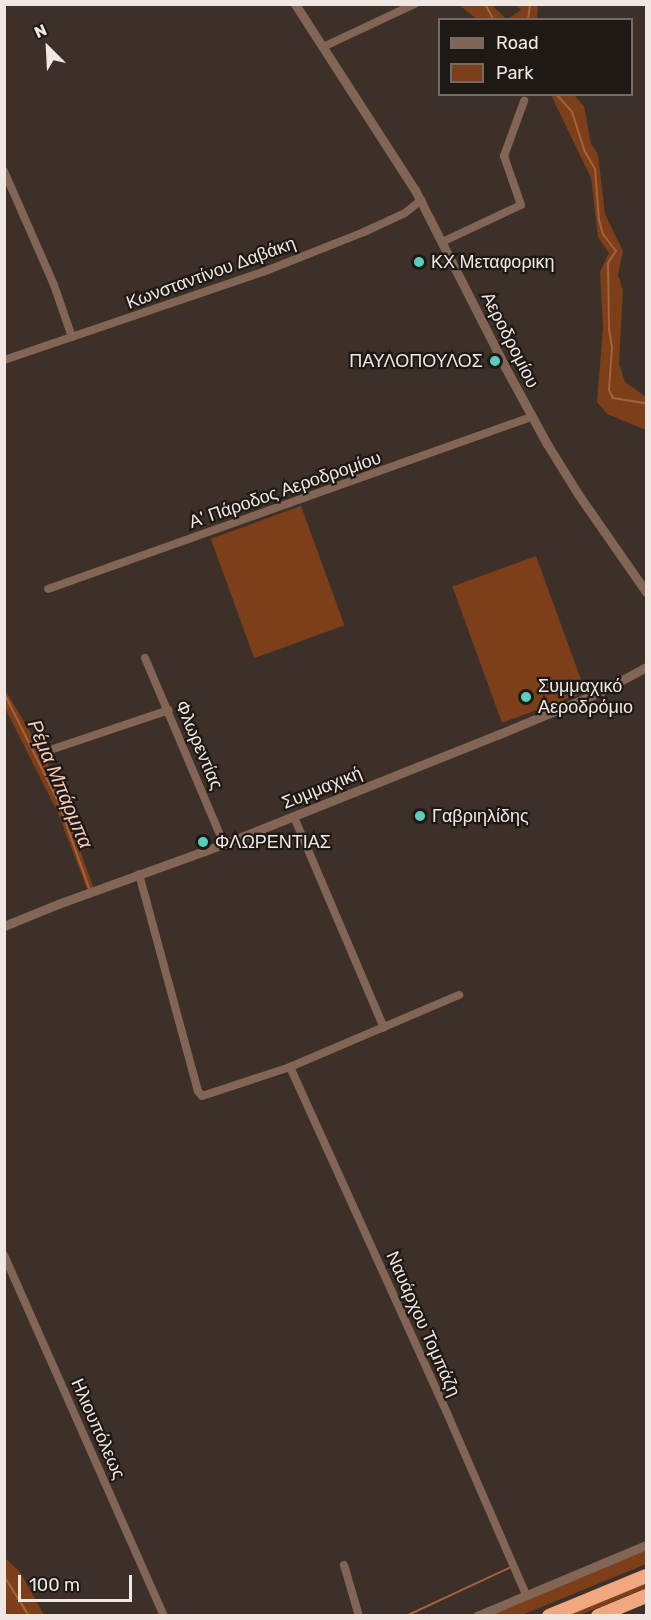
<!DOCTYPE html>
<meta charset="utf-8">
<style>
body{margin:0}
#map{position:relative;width:651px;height:1620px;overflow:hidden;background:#3d3029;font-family:Rubik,sans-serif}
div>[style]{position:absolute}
.green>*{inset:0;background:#7d3f19;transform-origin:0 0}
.stream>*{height:2px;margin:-1px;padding:0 1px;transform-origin:1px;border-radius:1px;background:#a5623c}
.minor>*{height:8px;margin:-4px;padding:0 4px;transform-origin:4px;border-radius:4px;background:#836555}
.tertiary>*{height:9px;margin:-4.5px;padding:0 4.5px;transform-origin:4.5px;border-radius:4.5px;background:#836555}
.motorway>*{height:14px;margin:-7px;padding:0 7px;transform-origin:7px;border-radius:7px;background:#f1a880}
.dots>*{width:16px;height:16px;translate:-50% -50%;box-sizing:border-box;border:3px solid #1f1916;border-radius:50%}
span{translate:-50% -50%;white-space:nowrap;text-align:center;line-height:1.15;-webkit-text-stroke:4.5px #1f1916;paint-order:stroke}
.poi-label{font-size:18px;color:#f0e7e3}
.left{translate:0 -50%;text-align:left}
.right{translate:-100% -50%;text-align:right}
.street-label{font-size:18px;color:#f0e7e3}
.water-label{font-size:20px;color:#f2cab6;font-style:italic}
.frame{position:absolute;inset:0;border:6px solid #f0e7e3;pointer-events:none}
.legend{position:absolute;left:438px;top:18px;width:195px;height:78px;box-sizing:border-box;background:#1f1916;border:2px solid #736b68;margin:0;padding:8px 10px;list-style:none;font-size:18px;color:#f0e7e3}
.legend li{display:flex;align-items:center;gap:12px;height:30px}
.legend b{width:30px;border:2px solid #736b68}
.north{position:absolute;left:18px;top:18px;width:60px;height:60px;-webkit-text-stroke:4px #1f1916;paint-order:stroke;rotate:336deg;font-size:16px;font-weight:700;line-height:24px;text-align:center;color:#f0e7e3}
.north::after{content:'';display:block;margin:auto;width:21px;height:27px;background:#f0e7e3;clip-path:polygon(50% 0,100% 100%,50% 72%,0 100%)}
.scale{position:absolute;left:18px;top:1575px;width:114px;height:27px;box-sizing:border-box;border:3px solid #f0e7e3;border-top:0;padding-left:8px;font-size:18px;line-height:21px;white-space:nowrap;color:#f0e7e3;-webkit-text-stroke:4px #1f1916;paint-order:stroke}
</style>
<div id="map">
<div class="green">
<div style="clip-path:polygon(459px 5px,492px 5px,506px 19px,477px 19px)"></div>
<div style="clip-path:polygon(516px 5px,538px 5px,537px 19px,508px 19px,521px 10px)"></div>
<div style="clip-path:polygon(551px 95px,574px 95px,584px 106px,591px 144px,598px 154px,605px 214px,623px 251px,618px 275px,623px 290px,619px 364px,625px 382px,646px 397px,646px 430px,607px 414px,597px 402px,603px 327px,600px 272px,609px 253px,598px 237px,591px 178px)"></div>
<div style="left:301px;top:506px;width:127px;height:96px;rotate:70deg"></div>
<div style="left:536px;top:556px;width:145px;height:89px;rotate:70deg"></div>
<div style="clip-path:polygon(4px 688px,47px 760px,94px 889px,88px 891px,58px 813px,5px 708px)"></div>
<div style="clip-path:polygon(646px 1550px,646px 1564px,522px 1615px,489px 1616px)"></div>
<div style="clip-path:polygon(4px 1557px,20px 1572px,44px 1615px,5px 1615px)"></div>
<div style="clip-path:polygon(646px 1584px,646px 1588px,580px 1615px,569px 1615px)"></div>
</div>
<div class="stream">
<div style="left:485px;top:4px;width:18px;rotate:61deg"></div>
<div style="left:528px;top:20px;width:16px;rotate:-83deg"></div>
<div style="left:556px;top:94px;width:24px;rotate:48deg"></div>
<div style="left:572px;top:112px;width:40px;rotate:72deg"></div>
<div style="left:584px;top:150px;width:22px;rotate:60deg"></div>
<div style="left:595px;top:169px;width:51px;rotate:85.5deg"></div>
<div style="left:599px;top:220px;width:15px;rotate:74deg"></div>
<div style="left:603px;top:234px;width:21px;rotate:53deg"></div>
<div style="left:616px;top:251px;width:14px;rotate:124deg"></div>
<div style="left:608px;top:263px;width:66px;rotate:89.1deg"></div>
<div style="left:609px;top:329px;width:18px;rotate:81deg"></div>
<div style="left:612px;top:347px;width:43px;rotate:94deg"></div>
<div style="left:609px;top:390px;width:9px;rotate:63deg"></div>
<div style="left:613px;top:398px;width:33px;rotate:9deg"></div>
<div style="left:4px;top:693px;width:121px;rotate:63.4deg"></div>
<div style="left:58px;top:801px;width:92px;rotate:70.4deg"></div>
<div style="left:4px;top:1576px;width:47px;rotate:58deg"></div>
<div style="left:406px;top:1616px;width:116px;rotate:-25deg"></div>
</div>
<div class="minor">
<div style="left:323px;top:47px;width:102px;rotate:-25.1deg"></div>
<div style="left:4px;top:171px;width:124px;rotate:66.3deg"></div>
<div style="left:54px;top:285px;width:55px;rotate:70.9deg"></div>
<div style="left:442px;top:242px;width:87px;rotate:-25.1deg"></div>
<div style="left:521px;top:205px;width:52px;rotate:-109.1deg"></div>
<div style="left:504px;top:156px;width:59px;rotate:-70deg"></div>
<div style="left:4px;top:360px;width:274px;rotate:-18.8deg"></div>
<div style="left:263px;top:272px;width:109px;rotate:-21.6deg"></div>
<div style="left:364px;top:232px;width:45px;rotate:-24.9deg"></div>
<div style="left:405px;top:213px;width:21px;rotate:-39deg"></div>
<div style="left:48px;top:589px;width:513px;rotate:-19.6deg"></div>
<div style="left:145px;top:658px;width:202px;rotate:67deg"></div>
<div style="left:53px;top:749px;width:122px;rotate:-18.6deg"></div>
<div style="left:294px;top:817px;width:229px;rotate:66.9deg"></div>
<div style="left:139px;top:874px;width:225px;rotate:74.8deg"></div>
<div style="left:198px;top:1091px;width:6px;rotate:51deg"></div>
<div style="left:202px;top:1096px;width:93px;rotate:-18.2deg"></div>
<div style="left:290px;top:1067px;width:184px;rotate:-23.1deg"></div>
<div style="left:290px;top:1067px;width:372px;rotate:65.6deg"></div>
<div style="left:444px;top:1406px;width:206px;rotate:66.5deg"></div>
<div style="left:4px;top:1255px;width:395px;rotate:66.1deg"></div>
<div style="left:344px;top:1565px;width:53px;rotate:73.6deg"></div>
</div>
<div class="tertiary">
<div style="left:295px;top:4px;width:221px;rotate:57.2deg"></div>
<div style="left:415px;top:190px;width:199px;rotate:63deg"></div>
<div style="left:505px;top:367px;width:88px;rotate:61.4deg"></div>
<div style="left:547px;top:444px;width:59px;rotate:58.2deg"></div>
<div style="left:578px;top:494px;width:119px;rotate:55.2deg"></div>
<div style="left:4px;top:926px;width:58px;rotate:-22.2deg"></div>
<div style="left:58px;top:904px;width:177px;rotate:-19.9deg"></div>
<div style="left:224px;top:844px;width:294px;rotate:-21.8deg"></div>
<div style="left:497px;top:735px;width:109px;rotate:-22.6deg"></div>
<div style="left:598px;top:693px;width:55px;rotate:-28.4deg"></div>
<div style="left:477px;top:1616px;width:183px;rotate:-22.8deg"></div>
</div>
<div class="motorway">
<div style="left:549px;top:1616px;width:105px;rotate:-22.4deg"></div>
<div style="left:598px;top:1616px;width:52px;rotate:-22.6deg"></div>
</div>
<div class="dots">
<div style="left:419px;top:262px;background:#5acebd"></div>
<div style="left:495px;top:361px;background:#5acebd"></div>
<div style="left:526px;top:697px;background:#5acebd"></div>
<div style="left:420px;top:816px;background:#5acebd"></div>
<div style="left:203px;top:842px;background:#5acebd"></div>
</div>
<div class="poi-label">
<span class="left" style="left:431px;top:262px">ΚΧ Μεταφορικη</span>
<span class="right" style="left:483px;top:361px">ΠΑΥΛΟΠΟΥΛΟΣ</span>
<span class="left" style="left:538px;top:697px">Συμμαχικό<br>Αεροδρόμιο</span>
<span class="left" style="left:432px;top:816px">Γαβριηλίδης</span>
<span class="left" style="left:215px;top:842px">ΦΛΩΡΕΝΤΙΑΣ</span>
</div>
<div class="street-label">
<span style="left:211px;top:273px;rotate:-20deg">Κωνσταντίνου Δαβάκη</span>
<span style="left:510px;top:340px;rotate:63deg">Αεροδρομίου</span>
<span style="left:285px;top:490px;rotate:-19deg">Α' Πάροδος Αεροδρομίου</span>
<span style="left:199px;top:745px;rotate:67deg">Φλωρεντίας</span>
<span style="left:322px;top:788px;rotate:-22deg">Συμμαχική</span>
<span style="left:423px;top:1324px;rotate:66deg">Ναυάρχου Τομπάζη</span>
<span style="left:98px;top:1429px;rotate:66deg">Ηλιουπόλεως</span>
</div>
<div class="water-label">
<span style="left:60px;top:784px;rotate:67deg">Ρέμα Μπάρμπα</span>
</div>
<div class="frame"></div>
<ul class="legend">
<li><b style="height:8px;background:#836555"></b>Road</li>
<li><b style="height:16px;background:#7d3f19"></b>Park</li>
</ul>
<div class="north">N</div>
<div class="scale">100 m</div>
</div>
